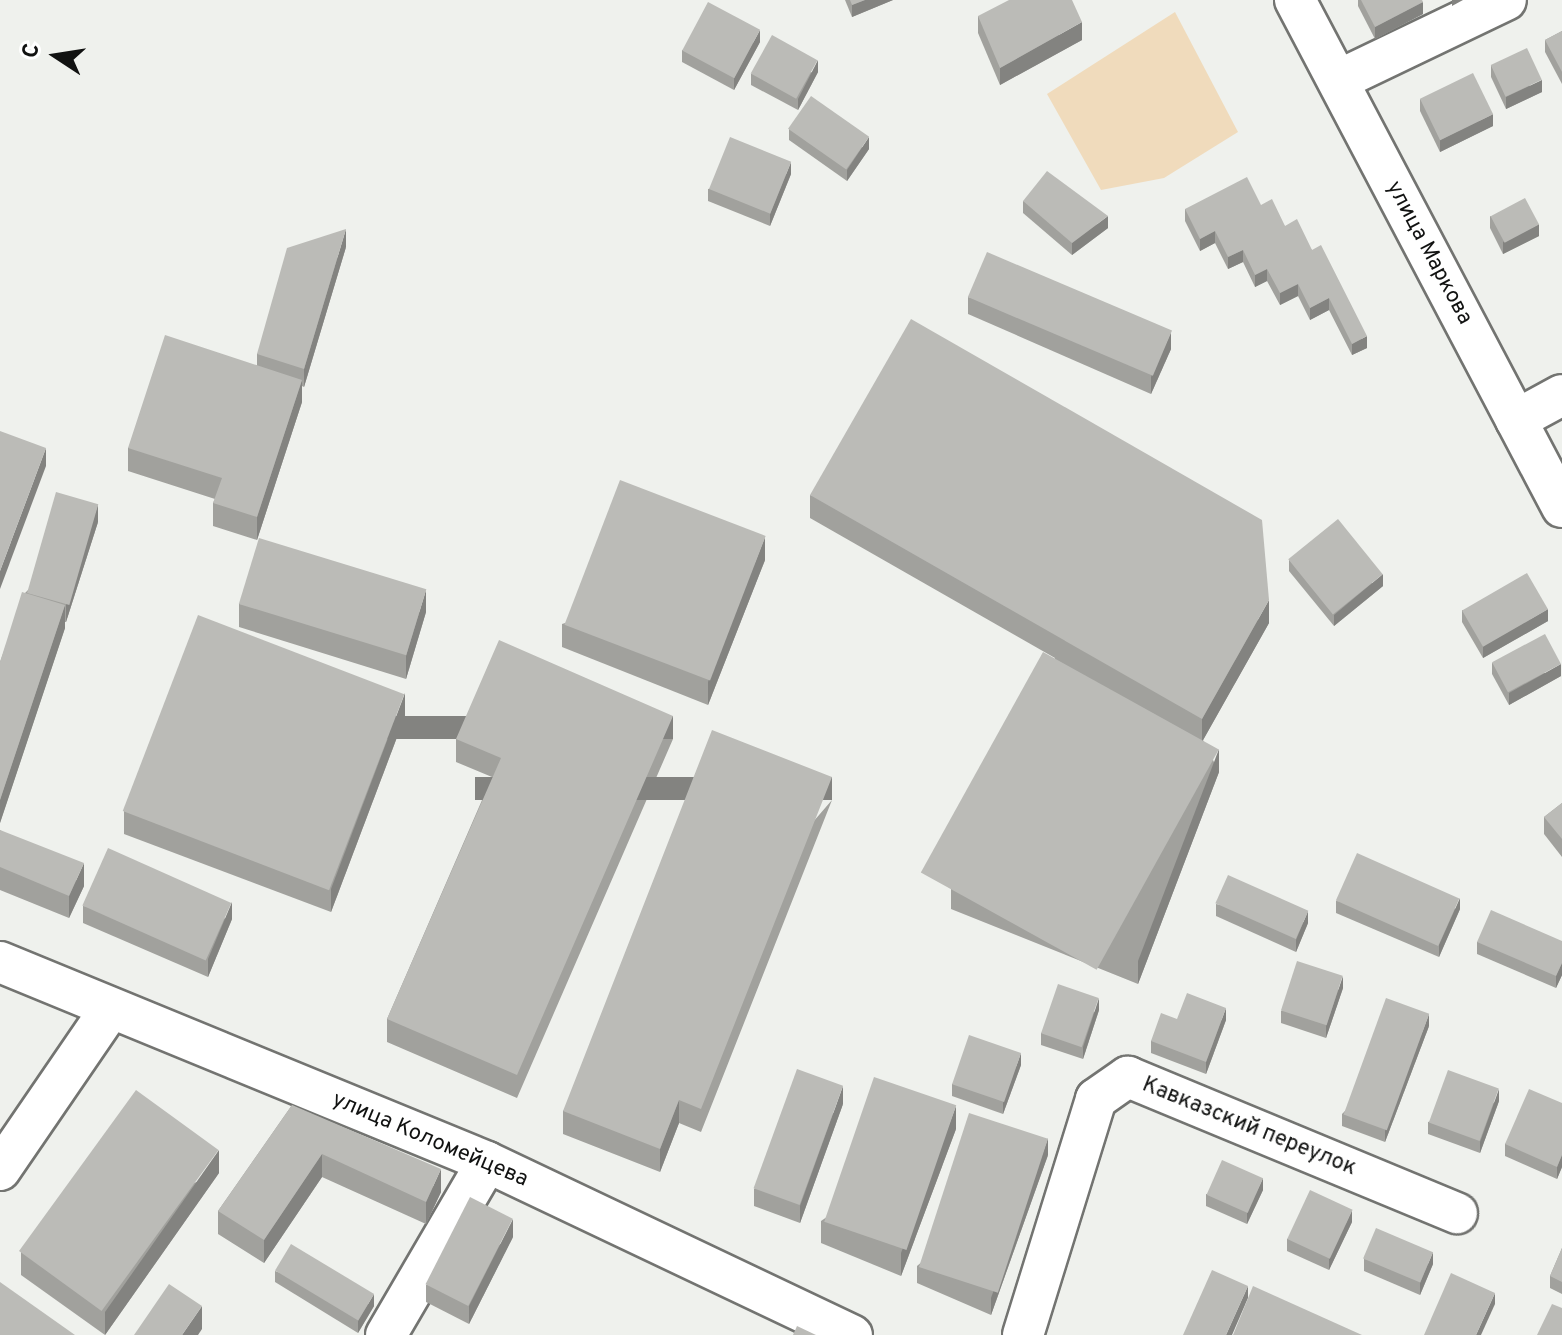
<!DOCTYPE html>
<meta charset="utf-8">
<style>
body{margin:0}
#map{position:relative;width:1562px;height:1335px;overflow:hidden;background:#eff1ed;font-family:Overpass,sans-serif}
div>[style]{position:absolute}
.green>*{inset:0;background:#f0dbbc}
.roads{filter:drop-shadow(2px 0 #737471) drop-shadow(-2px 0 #737471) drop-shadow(0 2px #737471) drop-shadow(0 -2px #737471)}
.minor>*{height:40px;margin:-20px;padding:0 20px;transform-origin:20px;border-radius:20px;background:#fff}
.wall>*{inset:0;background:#a1a19d}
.shaded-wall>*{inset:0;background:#838380;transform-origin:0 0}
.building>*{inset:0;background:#bbbbb7;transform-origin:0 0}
span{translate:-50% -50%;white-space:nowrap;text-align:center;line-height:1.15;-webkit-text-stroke:7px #fff;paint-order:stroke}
.street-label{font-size:22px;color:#111211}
.north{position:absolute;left:16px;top:16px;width:80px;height:80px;-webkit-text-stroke:6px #fff;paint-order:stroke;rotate:282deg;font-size:22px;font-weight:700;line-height:32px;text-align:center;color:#111211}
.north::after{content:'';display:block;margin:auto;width:28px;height:36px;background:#111211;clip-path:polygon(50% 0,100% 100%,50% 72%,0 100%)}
</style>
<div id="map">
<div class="green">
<div style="clip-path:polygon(1175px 12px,1238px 132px,1164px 178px,1101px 190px,1047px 94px)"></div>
</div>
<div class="roads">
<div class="minor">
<div style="left:1295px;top:0;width:573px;rotate:62.23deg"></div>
<div style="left:1339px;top:80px;width:185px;rotate:-25.6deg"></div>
<div style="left:1516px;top:420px;width:52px;rotate:-28.5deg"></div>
<div style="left:0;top:962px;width:526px;rotate:22.33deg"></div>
<div style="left:487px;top:1162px;width:404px;rotate:25.4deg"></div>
<div style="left:0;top:1170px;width:196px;rotate:-55.6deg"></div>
<div style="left:386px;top:1335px;width:200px;rotate:-59.7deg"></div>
<div style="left:1023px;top:1335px;width:247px;rotate:-72.8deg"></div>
<div style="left:1096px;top:1099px;width:39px;rotate:-35deg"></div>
<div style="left:1128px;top:1077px;width:356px;rotate:22.5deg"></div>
</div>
</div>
<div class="wall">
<div style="clip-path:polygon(845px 0,893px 0,852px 17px)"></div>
<div style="clip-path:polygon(1358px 0,1422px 0,1423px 14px,1375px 39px,1358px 6px)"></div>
<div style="clip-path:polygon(978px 16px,1082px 40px,1000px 85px,978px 33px)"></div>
<div style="clip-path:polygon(1562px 31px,1562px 84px,1545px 52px,1545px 40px)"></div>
<div style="clip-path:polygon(760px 42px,734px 90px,682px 62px,682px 50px)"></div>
<div style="clip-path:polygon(1491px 65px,1542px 92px,1506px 109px,1491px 77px)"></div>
<div style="clip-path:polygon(818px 72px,798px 110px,751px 85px,751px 74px)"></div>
<div style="clip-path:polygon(1420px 99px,1493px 126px,1440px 152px,1420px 111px)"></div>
<div style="clip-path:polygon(789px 129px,869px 149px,847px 181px,789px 140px)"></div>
<div style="clip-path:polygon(791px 174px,770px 226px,708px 201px,708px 189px)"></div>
<div style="clip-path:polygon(1023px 201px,1108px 228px,1072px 255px,1023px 213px)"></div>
<div style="clip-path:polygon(1261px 205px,1312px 250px,1367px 348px,1352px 355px,1329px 310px,1310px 320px,1298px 296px,1280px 305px,1267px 281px,1255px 287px,1243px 262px,1228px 269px,1215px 243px,1200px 251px,1185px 221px,1185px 209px)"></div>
<div style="clip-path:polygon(1490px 216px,1539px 236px,1503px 254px,1490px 228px)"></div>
<div style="clip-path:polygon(346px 247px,304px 387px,302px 386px,302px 402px,257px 540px,213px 526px,213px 503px,215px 499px,128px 471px,128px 448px,257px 365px,257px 354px)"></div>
<div style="clip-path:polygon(968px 297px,1171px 349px,1151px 394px,968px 314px)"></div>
<div style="clip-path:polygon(810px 495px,1269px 623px,1203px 740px,1219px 772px,1138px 984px,951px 909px,951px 887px,1055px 658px,810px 518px)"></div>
<div style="clip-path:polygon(98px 522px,66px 622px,65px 622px,65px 628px,0 823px,0 662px,25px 593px)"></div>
<div style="clip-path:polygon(765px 560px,708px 705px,562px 647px,562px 624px)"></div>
<div style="clip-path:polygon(1289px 560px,1383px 586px,1334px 626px,1289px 571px)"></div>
<div style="clip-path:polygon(239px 604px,426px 612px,406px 679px,239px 627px)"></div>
<div style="clip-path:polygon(1462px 610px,1548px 621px,1483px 658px,1462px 622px)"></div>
<div style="clip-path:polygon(1492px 663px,1561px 676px,1509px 705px,1492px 674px)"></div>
<div style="clip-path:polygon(405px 716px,331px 912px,124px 834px,124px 811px)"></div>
<div style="clip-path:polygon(456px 739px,673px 739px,517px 1098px,387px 1042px,387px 1019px,492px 777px,456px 762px)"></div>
<div style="clip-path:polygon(832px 800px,701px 1132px,679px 1123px,660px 1172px,563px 1134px,563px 1111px)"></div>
<div style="clip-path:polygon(1562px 803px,1562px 857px,1544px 834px,1544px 817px)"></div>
<div style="clip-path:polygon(0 830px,84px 886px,69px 918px,0 890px)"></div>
<div style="clip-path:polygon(1336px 901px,1460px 909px,1439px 957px,1336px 913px)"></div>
<div style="clip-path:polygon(1216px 904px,1308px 923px,1296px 952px,1216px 916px)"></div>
<div style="clip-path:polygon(83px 906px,232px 919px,208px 977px,83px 923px)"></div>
<div style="clip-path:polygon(1562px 941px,1562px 975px,1556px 988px,1477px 954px,1477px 942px)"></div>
<div style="clip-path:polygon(1343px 988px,1326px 1038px,1281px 1023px,1281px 1011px)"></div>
<div style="clip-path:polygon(1099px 1010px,1083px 1059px,1041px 1045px,1041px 1033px)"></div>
<div style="clip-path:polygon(1177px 1019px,1226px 1020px,1206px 1074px,1151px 1053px,1151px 1041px)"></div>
<div style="clip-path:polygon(1429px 1026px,1385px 1142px,1342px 1126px,1342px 1114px)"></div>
<div style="clip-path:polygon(1021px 1065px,1003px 1114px,952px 1096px,952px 1084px)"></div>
<div style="clip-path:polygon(1499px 1101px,1480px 1153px,1428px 1134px,1428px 1122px)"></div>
<div style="clip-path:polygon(1562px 1103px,1562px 1167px,1557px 1179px,1505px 1156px,1505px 1144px)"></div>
<div style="clip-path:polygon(843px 1104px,800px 1223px,754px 1206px,754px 1189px)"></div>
<div style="clip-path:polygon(292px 1105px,441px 1192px,426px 1224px,322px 1177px,264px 1263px,218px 1234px,218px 1211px)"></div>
<div style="clip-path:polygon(956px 1129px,901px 1276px,821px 1243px,821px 1221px)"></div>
<div style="clip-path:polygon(1048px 1155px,991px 1315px,917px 1283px,917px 1266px)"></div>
<div style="clip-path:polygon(219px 1173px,105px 1335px,21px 1275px,21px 1252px)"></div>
<div style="clip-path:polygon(1263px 1190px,1247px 1224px,1206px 1206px,1206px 1194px)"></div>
<div style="clip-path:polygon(1352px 1222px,1329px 1270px,1287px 1251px,1287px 1239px)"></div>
<div style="clip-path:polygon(513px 1237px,469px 1324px,426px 1302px,426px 1285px)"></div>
<div style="clip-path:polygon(1562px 1248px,1562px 1294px,1550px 1288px,1550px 1276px)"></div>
<div style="clip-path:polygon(1364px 1259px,1433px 1264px,1420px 1295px,1364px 1271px)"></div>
<div style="clip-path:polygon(275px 1271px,374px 1306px,358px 1333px,275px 1282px)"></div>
</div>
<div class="shaded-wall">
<div style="clip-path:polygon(865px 0,893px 0,852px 17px,852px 5px)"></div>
<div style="clip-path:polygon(1452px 0,1463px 0,1452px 6px)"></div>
<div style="clip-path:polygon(1423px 2px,1423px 14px,1375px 39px,1375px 27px)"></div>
<div style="clip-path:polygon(1082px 22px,1082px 40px,1000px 85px,1000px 68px)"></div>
<div style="clip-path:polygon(760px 30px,760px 42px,734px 90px,734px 78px)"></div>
<div style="clip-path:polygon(818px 60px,818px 72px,798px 110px,798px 99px)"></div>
<div style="clip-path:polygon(1542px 80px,1542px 92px,1506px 109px,1506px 97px)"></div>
<div style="clip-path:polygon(1493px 114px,1493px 126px,1440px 152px,1440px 140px)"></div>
<div style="clip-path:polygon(869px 137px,869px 149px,847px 181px,847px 170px)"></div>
<div style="clip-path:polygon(791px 162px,791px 174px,770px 226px,770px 214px)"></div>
<div style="clip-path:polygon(1108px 216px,1108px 228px,1072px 255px,1072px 243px)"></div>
<div style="clip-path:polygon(1539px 224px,1539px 236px,1503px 254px,1503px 242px)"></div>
<div style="clip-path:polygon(346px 229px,346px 247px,304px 387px,304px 369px)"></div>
<div style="clip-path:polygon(1215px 231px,1215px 243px,1200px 251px,1200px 239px)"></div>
<div style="clip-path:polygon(1243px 250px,1243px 262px,1228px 269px,1228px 257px)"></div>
<div style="clip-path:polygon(1267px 269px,1267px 281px,1255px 287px,1255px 275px)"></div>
<div style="clip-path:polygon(1298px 284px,1298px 296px,1280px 305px,1280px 293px)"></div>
<div style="clip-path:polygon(1329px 298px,1329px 310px,1310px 320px,1310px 308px)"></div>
<div style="clip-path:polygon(1171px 332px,1171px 349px,1151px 394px,1151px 377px)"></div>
<div style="clip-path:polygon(1367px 336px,1367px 348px,1352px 355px,1352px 344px)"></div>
<div style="clip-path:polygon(302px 380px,302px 402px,257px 540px,257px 517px)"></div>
<div style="clip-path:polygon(46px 448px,46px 466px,0 589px,0 571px)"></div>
<div style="clip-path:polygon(98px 504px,98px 522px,66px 622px,66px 605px)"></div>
<div style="clip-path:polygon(765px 537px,765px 560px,708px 705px,708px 682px)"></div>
<div style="clip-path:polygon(1383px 574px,1383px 586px,1334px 626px,1334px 615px)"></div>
<div style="clip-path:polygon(426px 590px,426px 612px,406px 679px,406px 656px)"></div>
<div style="clip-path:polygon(1269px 600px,1269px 623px,1202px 742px,1202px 719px)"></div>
<div style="clip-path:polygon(65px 605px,65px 628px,0 823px,0 800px)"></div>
<div style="clip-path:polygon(1548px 609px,1548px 621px,1483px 658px,1483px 646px)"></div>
<div style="clip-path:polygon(1561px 664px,1561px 676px,1509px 705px,1509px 693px)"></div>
<div style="clip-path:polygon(405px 693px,405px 716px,331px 912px,331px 889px)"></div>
<div style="left:673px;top:716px;width:23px;height:391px;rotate:90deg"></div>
<div style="clip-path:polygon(1219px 749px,1219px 772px,1138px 984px,1138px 961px)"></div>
<div style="left:832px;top:777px;width:23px;height:357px;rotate:90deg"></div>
<div style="clip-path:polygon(84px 863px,84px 886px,69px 918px,69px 896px)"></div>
<div style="clip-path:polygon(1460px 898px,1460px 909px,1439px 957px,1439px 945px)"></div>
<div style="clip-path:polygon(232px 902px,232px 919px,208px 977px,208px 959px)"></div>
<div style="clip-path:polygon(1308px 911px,1308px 923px,1296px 952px,1296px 940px)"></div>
<div style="clip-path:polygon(1562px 963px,1562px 975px,1556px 988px,1556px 976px)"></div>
<div style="clip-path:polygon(1343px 976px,1343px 988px,1326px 1038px,1326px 1026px)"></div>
<div style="clip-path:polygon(1099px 998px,1099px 1010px,1083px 1059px,1083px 1047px)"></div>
<div style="clip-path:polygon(1226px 1008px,1226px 1020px,1206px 1074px,1206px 1062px)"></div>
<div style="clip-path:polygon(1429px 1014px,1429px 1026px,1385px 1142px,1385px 1131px)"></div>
<div style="clip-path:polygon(1021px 1053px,1021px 1065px,1003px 1114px,1003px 1103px)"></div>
<div style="clip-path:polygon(843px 1086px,843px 1104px,800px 1223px,800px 1206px)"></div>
<div style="clip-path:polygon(1499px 1089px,1499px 1101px,1480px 1153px,1480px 1142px)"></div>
<div style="clip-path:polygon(679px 1100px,679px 1123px,660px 1172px,660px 1149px)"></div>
<div style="clip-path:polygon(956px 1106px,956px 1129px,901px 1276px,901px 1253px)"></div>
<div style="clip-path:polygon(1048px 1138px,1048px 1155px,991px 1315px,991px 1298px)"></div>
<div style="clip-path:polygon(219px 1150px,219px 1173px,105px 1335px,105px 1312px)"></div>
<div style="clip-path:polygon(322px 1154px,322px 1177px,264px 1263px,264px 1240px)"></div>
<div style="clip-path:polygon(1562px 1155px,1562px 1167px,1557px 1179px,1557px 1167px)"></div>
<div style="clip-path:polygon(441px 1169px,441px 1192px,426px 1224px,426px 1202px)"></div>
<div style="clip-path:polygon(1263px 1178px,1263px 1190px,1247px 1224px,1247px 1212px)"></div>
<div style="clip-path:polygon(1352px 1210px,1352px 1222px,1329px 1270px,1329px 1259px)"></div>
<div style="clip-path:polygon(513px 1219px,513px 1237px,469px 1324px,469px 1306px)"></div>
<div style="clip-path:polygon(1433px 1252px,1433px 1264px,1420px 1295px,1420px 1283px)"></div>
<div style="clip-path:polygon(1248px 1286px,1248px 1298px,1232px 1335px,1226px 1335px)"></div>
<div style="clip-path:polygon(1495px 1293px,1495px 1304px,1481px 1335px,1476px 1335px)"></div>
<div style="clip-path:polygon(374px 1294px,374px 1306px,358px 1333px,358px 1321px)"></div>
<div style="clip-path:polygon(202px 1306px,202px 1329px,198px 1335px,182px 1335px)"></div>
</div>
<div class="building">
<div style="clip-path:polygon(850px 0,865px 0,852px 5px)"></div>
<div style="clip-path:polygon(1009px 0,1072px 0,1082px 22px,1000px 68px,978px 16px)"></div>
<div style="clip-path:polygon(1361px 0,1422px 0,1423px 2px,1375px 27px)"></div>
<div style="left:708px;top:2px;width:59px;height:55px;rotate:28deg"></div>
<div style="clip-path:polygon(1562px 31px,1562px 72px,1545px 40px)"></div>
<div style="left:772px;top:35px;width:52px;height:44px;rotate:29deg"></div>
<div style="left:1527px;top:48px;width:35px;height:40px;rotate:65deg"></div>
<div style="left:1473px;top:73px;width:46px;height:59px;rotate:64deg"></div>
<div style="left:811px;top:96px;width:71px;height:40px;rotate:35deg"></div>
<div style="left:730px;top:137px;width:66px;height:56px;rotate:22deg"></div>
<div style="clip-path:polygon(1047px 171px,1108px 216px,1072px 243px,1023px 201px)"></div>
<div style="clip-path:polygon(1247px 177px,1261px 205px,1272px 199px,1285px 226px,1297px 219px,1312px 250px,1321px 245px,1367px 336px,1352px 344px,1329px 298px,1310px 308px,1298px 284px,1280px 293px,1267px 269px,1255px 275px,1243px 250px,1228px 257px,1215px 231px,1200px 239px,1185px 209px)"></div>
<div style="left:1525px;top:198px;width:30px;height:39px;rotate:62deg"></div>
<div style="clip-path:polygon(346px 229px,304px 369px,257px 354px,287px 248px)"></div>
<div style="left:987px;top:252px;width:201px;height:49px;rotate:23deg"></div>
<div style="clip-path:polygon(911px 319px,1262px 520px,1269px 600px,1202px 719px,810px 495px)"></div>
<div style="clip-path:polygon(165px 335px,302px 380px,257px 517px,213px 503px,222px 478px,128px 448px)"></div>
<div style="clip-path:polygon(0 431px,46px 448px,0 571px)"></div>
<div style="left:620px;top:480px;width:156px;height:155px;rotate:21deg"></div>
<div style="left:56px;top:492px;width:44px;height:105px;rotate:16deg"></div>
<div style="left:1338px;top:519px;width:71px;height:64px;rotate:51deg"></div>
<div style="left:259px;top:538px;width:175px;height:69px;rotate:17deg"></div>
<div style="left:1527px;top:573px;width:42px;height:75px;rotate:60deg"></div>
<div style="clip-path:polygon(22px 592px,65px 605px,0 800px,0 662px)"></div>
<div style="left:198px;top:615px;width:221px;height:210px;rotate:21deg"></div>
<div style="left:1545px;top:634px;width:34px;height:60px;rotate:62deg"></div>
<div style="clip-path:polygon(499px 640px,673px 716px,517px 1075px,387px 1019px,501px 758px,456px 739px)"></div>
<div style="left:1043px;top:652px;width:201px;height:252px;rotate:29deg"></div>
<div style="clip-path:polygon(712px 730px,832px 777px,701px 1109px,679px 1100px,660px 1149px,563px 1111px)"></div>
<div style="clip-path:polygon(1562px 803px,1562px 839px,1544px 817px)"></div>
<div style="clip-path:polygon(0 830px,84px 863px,69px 896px,0 867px)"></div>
<div style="left:108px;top:848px;width:135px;height:63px;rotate:24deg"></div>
<div style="left:1357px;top:853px;width:112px;height:52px;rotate:24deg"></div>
<div style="left:1228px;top:875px;width:88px;height:31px;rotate:24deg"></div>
<div style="clip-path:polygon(1491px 910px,1562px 941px,1562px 963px,1556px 976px,1477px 942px)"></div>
<div style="left:1297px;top:961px;width:48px;height:52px;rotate:18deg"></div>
<div style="left:1058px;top:984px;width:43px;height:52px;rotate:19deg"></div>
<div style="clip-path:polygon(1187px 993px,1226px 1008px,1206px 1062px,1151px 1041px,1161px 1013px,1177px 1019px)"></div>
<div style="left:1386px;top:998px;width:46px;height:124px;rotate:20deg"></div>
<div style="left:969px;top:1035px;width:55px;height:52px;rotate:19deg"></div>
<div style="left:797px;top:1069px;width:49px;height:127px;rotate:20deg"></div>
<div style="left:1448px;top:1070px;width:54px;height:56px;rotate:20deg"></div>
<div style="left:874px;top:1077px;width:87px;height:153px;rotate:19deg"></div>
<div style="clip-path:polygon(1529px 1089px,1562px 1103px,1562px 1155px,1557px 1167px,1505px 1144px)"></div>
<div style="left:136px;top:1090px;width:102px;height:199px;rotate:36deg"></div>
<div style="clip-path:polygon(292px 1105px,441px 1169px,426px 1202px,322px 1154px,264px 1240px,218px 1211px)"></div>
<div style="left:969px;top:1113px;width:83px;height:162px;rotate:18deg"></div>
<div style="left:1222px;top:1160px;width:45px;height:38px;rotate:24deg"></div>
<div style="left:1310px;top:1190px;width:47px;height:54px;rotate:25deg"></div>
<div style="left:470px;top:1197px;width:48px;height:98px;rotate:27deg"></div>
<div style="left:1376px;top:1228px;width:62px;height:33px;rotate:23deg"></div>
<div style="left:291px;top:1244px;width:97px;height:31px;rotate:31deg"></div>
<div style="clip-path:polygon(1562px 1248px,1562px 1282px,1550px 1276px)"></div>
<div style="clip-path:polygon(1212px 1270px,1248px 1286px,1226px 1335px,1183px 1335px)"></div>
<div style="clip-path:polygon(1451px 1273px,1495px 1293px,1476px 1335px,1424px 1335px)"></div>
<div style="clip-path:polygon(0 1282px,75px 1335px,0 1335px)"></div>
<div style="clip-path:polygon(169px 1284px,202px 1306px,182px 1335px,134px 1335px)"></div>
<div style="clip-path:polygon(1253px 1286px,1362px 1335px,1233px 1335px)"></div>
<div style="clip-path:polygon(1552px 1304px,1562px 1308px,1562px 1335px,1537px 1335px)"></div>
<div style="clip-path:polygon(797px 1326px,816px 1335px,793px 1335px)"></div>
</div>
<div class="street-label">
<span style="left:1429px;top:253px;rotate:62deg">улица Маркова</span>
<span style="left:1249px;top:1127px;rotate:22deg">Кавказский переулок</span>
<span style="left:430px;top:1140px;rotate:23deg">улица Коломейцева</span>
</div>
<div class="north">С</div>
</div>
